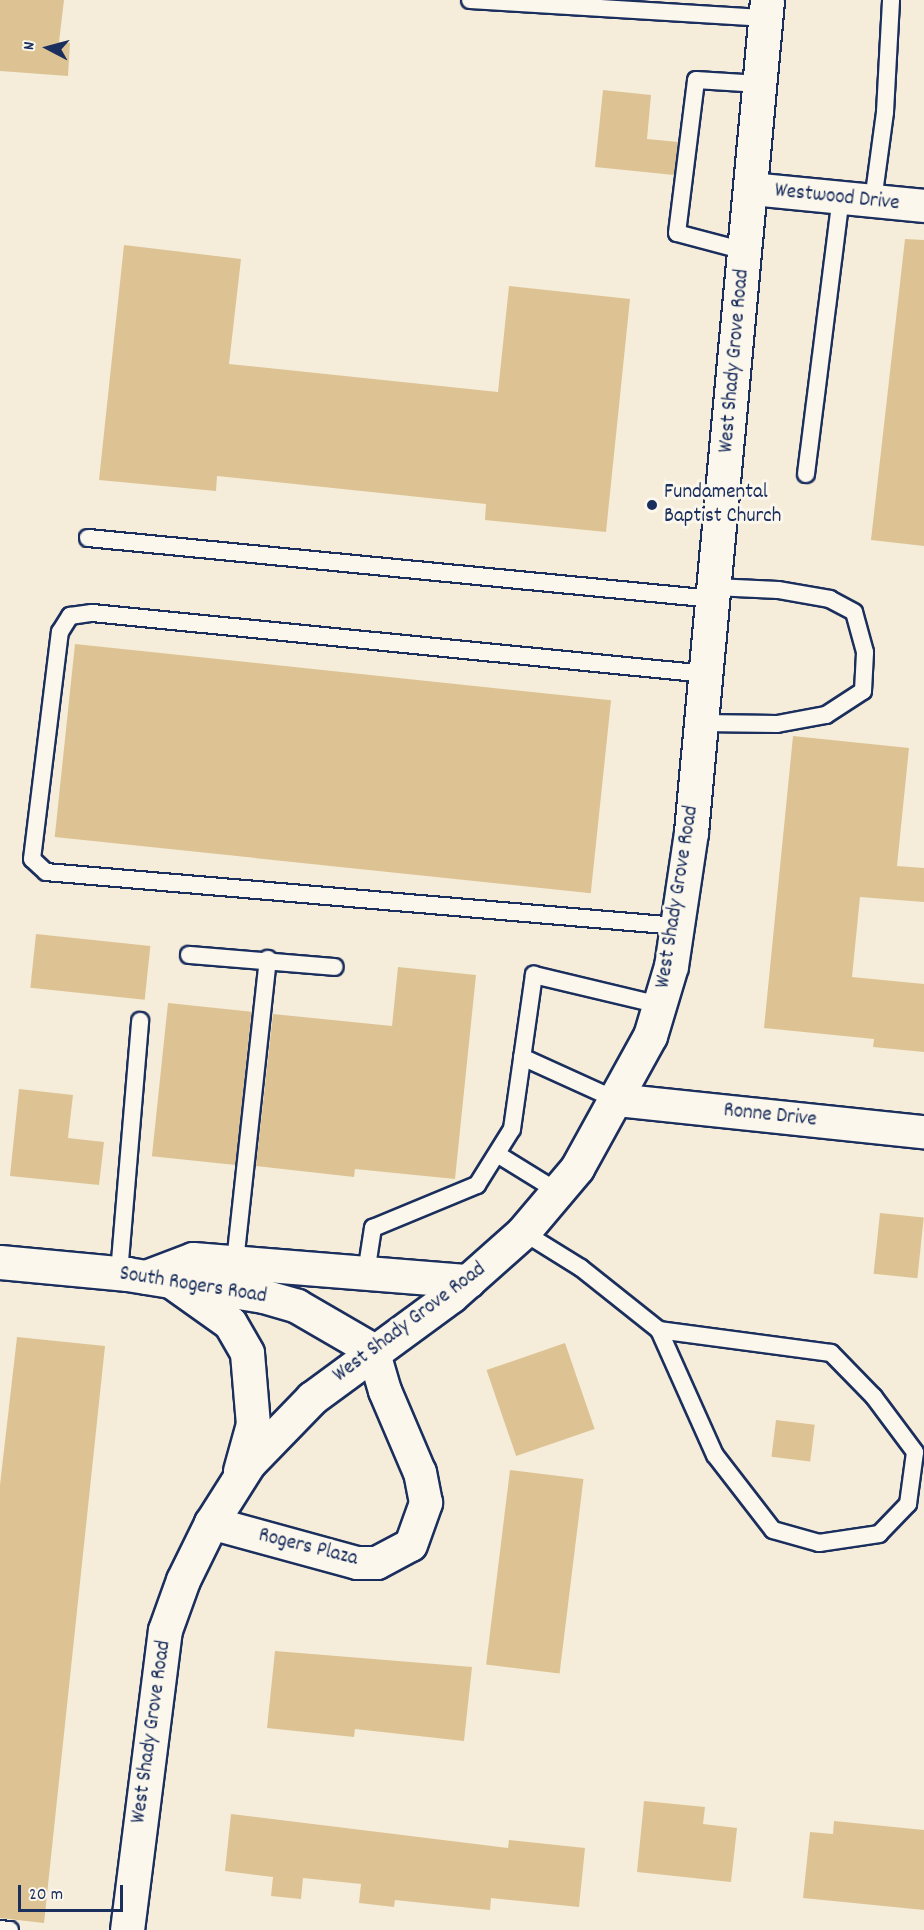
<!DOCTYPE html>
<style>
body{margin:0}
#map{position:relative;width:924px;height:1930px;overflow:hidden;background:#f5edda;font-family:Dekko,sans-serif}
div>[style]{position:absolute}
.building>*{inset:0;background:#ddc393;transform-origin:0 0}
.roads{filter:drop-shadow(2px 0 #1b2f5e) drop-shadow(-2px 0 #1b2f5e) drop-shadow(0 2px #1b2f5e) drop-shadow(0 -2px #1b2f5e)}
.service>*{height:16px;margin:-8px;padding:0 8px;transform-origin:8px;border-radius:8px;background:#fbf7ec}
.minor>*{height:32px;margin:-16px;padding:0 16px;transform-origin:16px;border-radius:16px;background:#fbf7ec}
.tertiary>*{height:33px;margin:-16.5px;padding:0 16.5px;transform-origin:16.5px;border-radius:16.5px;background:#fbf7ec}
.secondary>*{height:33px;margin:-16.5px;padding:0 16.5px;transform-origin:16.5px;border-radius:16.5px;background:#fbf7ec}
.dots>*{width:16px;height:16px;translate:-50% -50%;box-sizing:border-box;border:3px solid #fbf7ec;border-radius:50%}
span{translate:-50% -50%;white-space:nowrap;text-align:center;line-height:1.15;-webkit-text-stroke:6px #fbf7ec;paint-order:stroke}
.street-label{font-size:21px;color:#1b2f5e}
.poi-label{font-size:21px;color:#1b2f5e}
.left{translate:0 -50%;text-align:left}
.north{position:absolute;left:18px;top:18px;width:60px;height:60px;-webkit-text-stroke:4px #fbf7ec;paint-order:stroke;rotate:276deg;font-size:16px;font-weight:700;line-height:24px;text-align:center;color:#1b2f5e}
.north::after{content:'';display:block;margin:auto;width:21px;height:27px;background:#1b2f5e;clip-path:polygon(50% 0,100% 100%,50% 72%,0 100%)}
.scale{position:absolute;left:18px;top:1885px;width:105px;height:27px;box-sizing:border-box;border:3px solid #1b2f5e;border-top:0;padding-left:8px;font-size:18px;line-height:21px;white-space:nowrap;color:#1b2f5e;-webkit-text-stroke:4px #fbf7ec;paint-order:stroke}
</style>
<div id="map">
<div class="building">
<div style="clip-path:polygon(0 0,64px 0,59px 42px,70px 43px,68px 76px,0 71px)"></div>
<div style="clip-path:polygon(603px 90px,651px 95px,647px 139px,678px 142px,674px 175px,595px 167px)"></div>
<div style="clip-path:polygon(905px 239px,924px 240px,924px 546px,871px 540px)"></div>
<div style="clip-path:polygon(124px 245px,241px 259px,229px 364px,498px 392px,509px 286px,630px 299px,606px 532px,485px 520px,486px 504px,217px 476px,216px 491px,99px 480px)"></div>
<div style="left:75px;top:644px;width:539px;height:194px;rotate:6deg"></div>
<div style="clip-path:polygon(793px 736px,909px 748px,897px 866px,924px 868px,924px 902px,860px 897px,852px 977px,924px 984px,924px 1052px,873px 1047px,874px 1039px,764px 1028px)"></div>
<div style="left:36px;top:934px;width:115px;height:54px;rotate:6deg"></div>
<div style="clip-path:polygon(398px 967px,476px 975px,455px 1179px,355px 1169px,354px 1177px,256px 1166px,273px 1014px,392px 1026px)"></div>
<div style="left:168px;top:1003px;width:84px;height:154px;rotate:6deg"></div>
<div style="clip-path:polygon(19px 1089px,73px 1095px,68px 1138px,104px 1142px,99px 1185px,10px 1176px)"></div>
<div style="left:880px;top:1213px;width:44px;height:61px;rotate:6deg"></div>
<div style="clip-path:polygon(17px 1337px,105px 1346px,44px 1923px,0 1918px,0 1485px)"></div>
<div style="left:565px;top:1343px;width:91px;height:83px;rotate:71deg"></div>
<div style="left:776px;top:1420px;width:39px;height:37px;rotate:7deg"></div>
<div style="left:510px;top:1470px;width:74px;height:196px;rotate:7deg"></div>
<div style="clip-path:polygon(275px 1651px,472px 1667px,464px 1741px,355px 1729px,354px 1737px,267px 1728px)"></div>
<div style="clip-path:polygon(644px 1801px,705px 1807px,703px 1824px,737px 1828px,731px 1882px,637px 1872px)"></div>
<div style="clip-path:polygon(231px 1814px,508px 1848px,509px 1840px,585px 1848px,579px 1907px,491px 1898px,490px 1910px,395px 1900px,394px 1907px,359px 1903px,361px 1884px,303px 1878px,301px 1899px,271px 1896px,273px 1877px,225px 1871px)"></div>
<div style="clip-path:polygon(834px 1821px,924px 1830px,924px 1910px,803px 1898px,810px 1832px,833px 1834px)"></div>
</div>
<div class="roads">
<div class="service">
<div style="left:470px;top:0;width:297px;rotate:3.5deg"></div>
<div style="left:873px;top:201px;width:90px;rotate:-82.3deg"></div>
<div style="left:885px;top:112px;width:112px;rotate:-86.9deg"></div>
<div style="left:745px;top:251px;width:70px;rotate:-165.2deg"></div>
<div style="left:677px;top:233px;width:154px;rotate:-82.9deg"></div>
<div style="left:696px;top:80px;width:64px;rotate:3.6deg"></div>
<div style="left:806px;top:474px;width:278px;rotate:-82.8deg"></div>
<div style="left:88px;top:538px;width:628px;rotate:5.57deg"></div>
<div style="left:702px;top:723px;width:75px;rotate:0.8deg"></div>
<div style="left:777px;top:724px;width:50px;rotate:-10.4deg"></div>
<div style="left:826px;top:715px;width:44px;rotate:-33deg"></div>
<div style="left:863px;top:691px;width:39px;rotate:-87deg"></div>
<div style="left:865px;top:652px;width:41px;rotate:-105.4deg"></div>
<div style="left:854px;top:612px;width:27px;rotate:-152deg"></div>
<div style="left:830px;top:599px;width:53px;rotate:-170.2deg"></div>
<div style="left:778px;top:590px;width:64px;rotate:-177.3deg"></div>
<div style="left:677px;top:926px;width:633px;rotate:-175.11deg"></div>
<div style="left:46px;top:872px;width:19px;rotate:-137deg"></div>
<div style="left:32px;top:859px;width:229px;rotate:-83deg"></div>
<div style="left:60px;top:632px;width:19px;rotate:-58deg"></div>
<div style="left:70px;top:616px;width:22px;rotate:-8deg"></div>
<div style="left:92px;top:613px;width:617px;rotate:5.67deg"></div>
<div style="left:189px;top:955px;width:146px;rotate:4.7deg"></div>
<div style="left:522px;top:1057px;width:104px;rotate:24.4deg"></div>
<div style="left:497px;top:1154px;width:70px;rotate:31.7deg"></div>
<div style="left:523px;top:1232px;width:68px;rotate:31.8deg"></div>
<div style="left:581px;top:1268px;width:100px;rotate:38.5deg"></div>
<div style="left:659px;top:1330px;width:137px;rotate:65.9deg"></div>
<div style="left:715px;top:1455px;width:95px;rotate:52.3deg"></div>
<div style="left:773px;top:1530px;width:48px;rotate:15.8deg"></div>
<div style="left:819px;top:1543px;width:61px;rotate:-8.5deg"></div>
<div style="left:879px;top:1534px;width:42px;rotate:-46deg"></div>
<div style="left:908px;top:1504px;width:52px;rotate:-82.3deg"></div>
<div style="left:915px;top:1452px;width:69px;rotate:-126.7deg"></div>
<div style="left:874px;top:1397px;width:62px;rotate:-134.3deg"></div>
<div style="left:831px;top:1353px;width:174px;rotate:-172.4deg"></div>
<div style="left:235px;top:1262px;width:305px;rotate:-83.8deg"></div>
<div style="left:119px;top:1273px;width:253px;rotate:-85.2deg"></div>
<div style="left:366px;top:1273px;width:46px;rotate:-81.2deg"></div>
<div style="left:373px;top:1228px;width:113px;rotate:-22.5deg"></div>
<div style="left:477px;top:1185px;width:66px;rotate:-58deg"></div>
<div style="left:512px;top:1129px;width:156px;rotate:-81.9deg"></div>
<div style="left:534px;top:975px;width:130px;rotate:13.4deg"></div>
<div style="left:0;top:1929px;width:10px;rotate:6deg"></div>
</div>
<div class="minor">
<div style="left:751px;top:189px;width:174px;rotate:5.6deg"></div>
<div style="left:617px;top:1100px;width:309px;rotate:6deg"></div>
<div style="left:211px;top:1523px;width:151px;rotate:15.3deg"></div>
<div style="left:357px;top:1563px;width:20px"></div>
<div style="left:377px;top:1563px;width:38px;rotate:-28deg"></div>
<div style="left:411px;top:1545px;width:45px;rotate:-70.3deg"></div>
<div style="left:426px;top:1503px;width:31px;rotate:-101deg"></div>
<div style="left:420px;top:1473px;width:89px;rotate:-113.1deg"></div>
<div style="left:385px;top:1391px;width:43px;rotate:-106.3deg"></div>
</div>
<div class="tertiary">
<div style="left:0;top:1262px;width:128px;rotate:5.4deg"></div>
<div style="left:127px;top:1274px;width:138px;rotate:9.2deg"></div>
<div style="left:263px;top:1296px;width:35px;rotate:16deg"></div>
<div style="left:297px;top:1306px;width:88px;rotate:30.1deg"></div>
</div>
<div class="secondary">
<div style="left:146px;top:1277px;width:50px;rotate:-21deg"></div>
<div style="left:193px;top:1259px;width:276px;rotate:4.6deg"></div>
<div style="left:171px;top:1281px;width:72px;rotate:35.4deg"></div>
<div style="left:230px;top:1323px;width:34px;rotate:60deg"></div>
<div style="left:247px;top:1353px;width:71px;rotate:85.2deg"></div>
<div style="left:253px;top:1424px;width:49px;rotate:105.5deg"></div>
<div style="left:127px;top:1930px;width:302px;rotate:-82.8deg"></div>
<div style="left:165px;top:1630px;width:53px;rotate:-70.2deg"></div>
<div style="left:183px;top:1580px;width:64px;rotate:-63.8deg"></div>
<div style="left:211px;top:1523px;width:71px;rotate:-57.7deg"></div>
<div style="left:249px;top:1463px;width:91px;rotate:-45.9deg"></div>
<div style="left:312px;top:1398px;width:172px;rotate:-36.3deg"></div>
<div style="left:451px;top:1296px;width:96px;rotate:-41.6deg"></div>
<div style="left:523px;top:1232px;width:84px;rotate:-49.8deg"></div>
<div style="left:577px;top:1168px;width:151px;rotate:-61.1deg"></div>
<div style="left:650px;top:1036px;width:73px;rotate:-73.3deg"></div>
<div style="left:671px;top:966px;width:135px;rotate:-81.5deg"></div>
<div style="left:691px;top:832px;width:835px;rotate:-84.78deg"></div>
</div>
</div>
<div class="dots">
<div style="left:652px;top:505px;background:#1b2f5e"></div>
</div>
<div class="street-label">
<span style="left:837px;top:198px;rotate:6deg">Westwood Drive</span>
<span style="left:735px;top:361px;rotate:-85deg">West Shady Grove Road</span>
<span style="left:678px;top:897px;rotate:-81deg">West Shady Grove Road</span>
<span style="left:770px;top:1116px;rotate:6deg">Ronne Drive</span>
<span style="left:193px;top:1286px;rotate:9deg">South Rogers Road</span>
<span style="left:410px;top:1323px;rotate:-37deg">West Shady Grove Road</span>
<span style="left:308px;top:1548px;rotate:14deg">Rogers Plaza</span>
<span style="left:152px;top:1732px;rotate:-82deg">West Shady Grove Road</span>
</div>
<div class="poi-label">
<span class="left" style="left:664px;top:505px">Fundamental<br>Baptist Church</span>
</div>
<div class="north">N</div>
<div class="scale">20 m</div>
</div>
